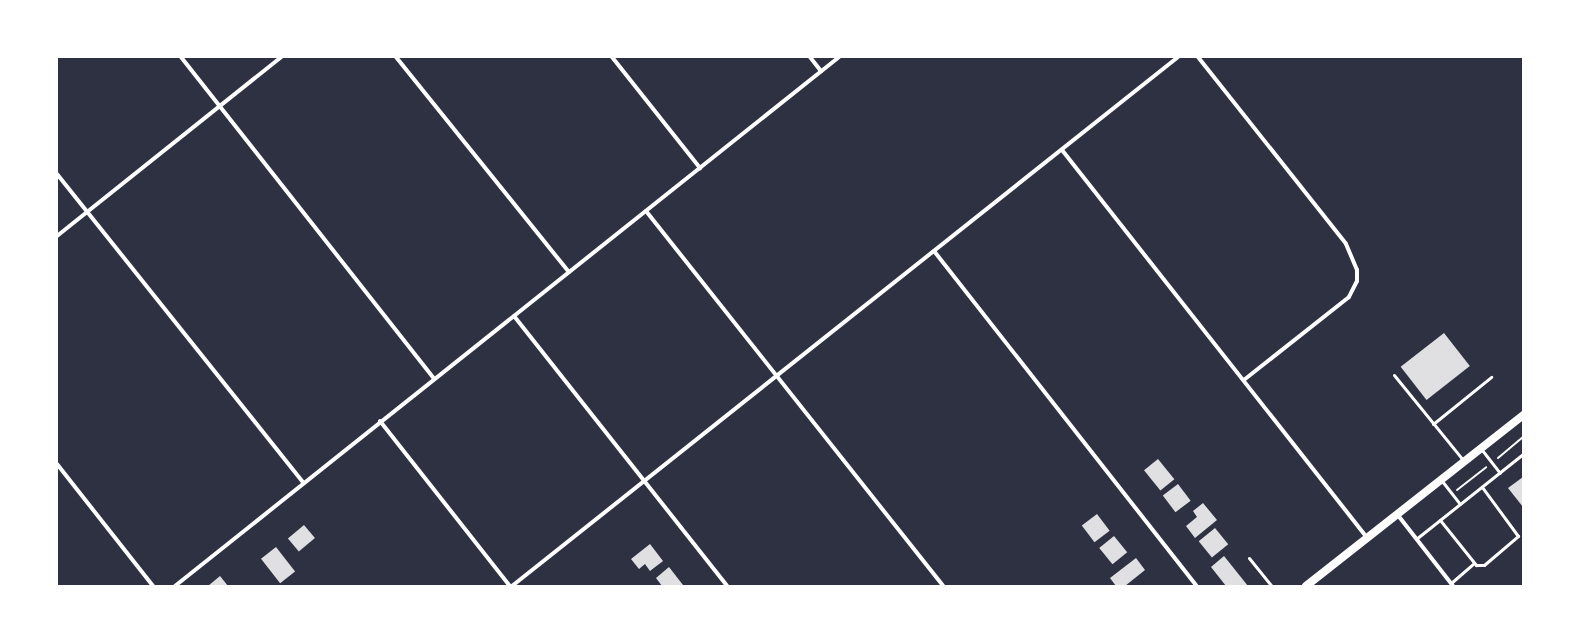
<!DOCTYPE html>
<style>
body{margin:0}
#map{position:relative;width:1580px;height:643px;overflow:hidden;background:#2d3142;font-family:Poppins,sans-serif}
div>[style]{position:absolute}
.building>*{inset:0;background:#e0e0e3;transform-origin:0 0}
.path>*{height:2px;margin:-1px;padding:0 1px;transform-origin:1px;border-radius:1px;background:#fff}
.service>*{height:3px;margin:-1.5px;padding:0 1.5px;transform-origin:1.5px;border-radius:1.5px;background:#fff}
.minor>*{height:4px;margin:-2px;padding:0 2px;transform-origin:2px;border-radius:2px;background:#fff}
.secondary>*{height:8px;margin:-4px;padding:0 4px;transform-origin:4px;border-radius:4px;background:#fff}
span{translate:-50% -50%;white-space:nowrap;text-align:center;line-height:1.15;-webkit-text-stroke:4px #fff;paint-order:stroke}
.frame{position:absolute;inset:0;border:58px solid #fff;pointer-events:none}
</style>
<div id="map">
<div class="building">
<div style="left:1444px;top:333px;width:42px;height:55px;rotate:52deg"></div>
<div style="left:1158px;top:459px;width:26px;height:18px;rotate:51deg"></div>
<div style="clip-path:polygon(1523px 477px,1523px 507px,1508px 488px)"></div>
<div style="left:1178px;top:484px;width:21px;height:19px;rotate:53deg"></div>
<div style="clip-path:polygon(1203px 503px,1217px 520px,1195px 538px,1186px 526px,1197px 517px,1193px 511px)"></div>
<div style="left:1097px;top:514px;width:21px;height:19px;rotate:53deg"></div>
<div style="left:304px;top:525px;width:17px;height:21px;rotate:50deg"></div>
<div style="left:1215px;top:528px;width:21px;height:21px;rotate:51deg"></div>
<div style="left:1114px;top:536px;width:21px;height:19px;rotate:51deg"></div>
<div style="clip-path:polygon(650px 544px,663px 561px,650px 571px,645px 564px,639px 569px,631px 559px)"></div>
<div style="left:276px;top:547px;width:31px;height:19px;rotate:52deg"></div>
<div style="clip-path:polygon(1224px 556px,1248px 586px,1226px 586px,1211px 567px)"></div>
<div style="clip-path:polygon(1136px 558px,1145px 570px,1125px 586px,1116px 586px,1110px 578px)"></div>
<div style="clip-path:polygon(669px 567px,683px 585px,681px 586px,662px 586px,656px 578px)"></div>
<div style="clip-path:polygon(220px 576px,228px 586px,208px 586px)"></div>
</div>
<div class="path">
<div style="left:1498px;top:458px;width:33px;rotate:-40deg"></div>
<div style="left:1457px;top:490px;width:37px;rotate:-38deg"></div>
</div>
<div class="service">
<div style="left:1523px;top:362px;width:11px;rotate:90deg"></div>
<div style="left:1394px;top:375px;width:111px;rotate:50.9deg"></div>
<div style="left:1433px;top:424px;width:75px;rotate:-39deg"></div>
<div style="left:1482px;top:450px;width:29px;rotate:52deg"></div>
<div style="left:1442px;top:481px;width:29px;rotate:52deg"></div>
<div style="left:1440px;top:520px;width:58px;rotate:51.3deg"></div>
<div style="left:1476px;top:565px;width:8px"></div>
<div style="left:1484px;top:565px;width:45px;rotate:-40.5deg"></div>
<div style="left:1518px;top:536px;width:61px;rotate:-126.3deg"></div>
<div style="left:1416px;top:539px;width:137px;rotate:-38.5deg"></div>
<div style="left:1249px;top:558px;width:36px;rotate:51deg"></div>
<div style="left:1451px;top:583px;width:30px;rotate:-41deg"></div>
</div>
<div class="minor">
<div style="left:181px;top:57px;width:409px;rotate:51.8deg"></div>
<div style="left:396px;top:57px;width:276px;rotate:51.2deg"></div>
<div style="left:612px;top:57px;width:142px;rotate:51.6deg"></div>
<div style="left:810px;top:57px;width:18px;rotate:52deg"></div>
<div style="left:1198px;top:57px;width:238px;rotate:51.6deg"></div>
<div style="left:1346px;top:244px;width:28px;rotate:67deg"></div>
<div style="left:1357px;top:270px;width:11px;rotate:90deg"></div>
<div style="left:1357px;top:281px;width:18px;rotate:117deg"></div>
<div style="left:1349px;top:297px;width:134px;rotate:141.7deg"></div>
<div style="left:1062px;top:150px;width:493px;rotate:51.8deg"></div>
<div style="left:57px;top:174px;width:394px;rotate:51.4deg"></div>
<div style="left:646px;top:211px;width:478px;rotate:51.6deg"></div>
<div style="left:57px;top:236px;width:287px;rotate:-38.6deg"></div>
<div style="left:934px;top:251px;width:426px;rotate:51.9deg"></div>
<div style="left:514px;top:316px;width:344px;rotate:51.7deg"></div>
<div style="left:380px;top:421px;width:210px;rotate:51.8deg"></div>
<div style="left:57px;top:464px;width:155px;rotate:51.8deg"></div>
<div style="left:1397px;top:514px;width:91px;rotate:52.1deg"></div>
<div style="left:175px;top:586px;width:849px;rotate:-38.54deg"></div>
<div style="left:512px;top:586px;width:851px;rotate:-38.46deg"></div>
</div>
<div class="secondary">
<div style="left:1306px;top:586px;width:276px;rotate:-38.2deg"></div>
</div>
<div class="frame"></div>
</div>
